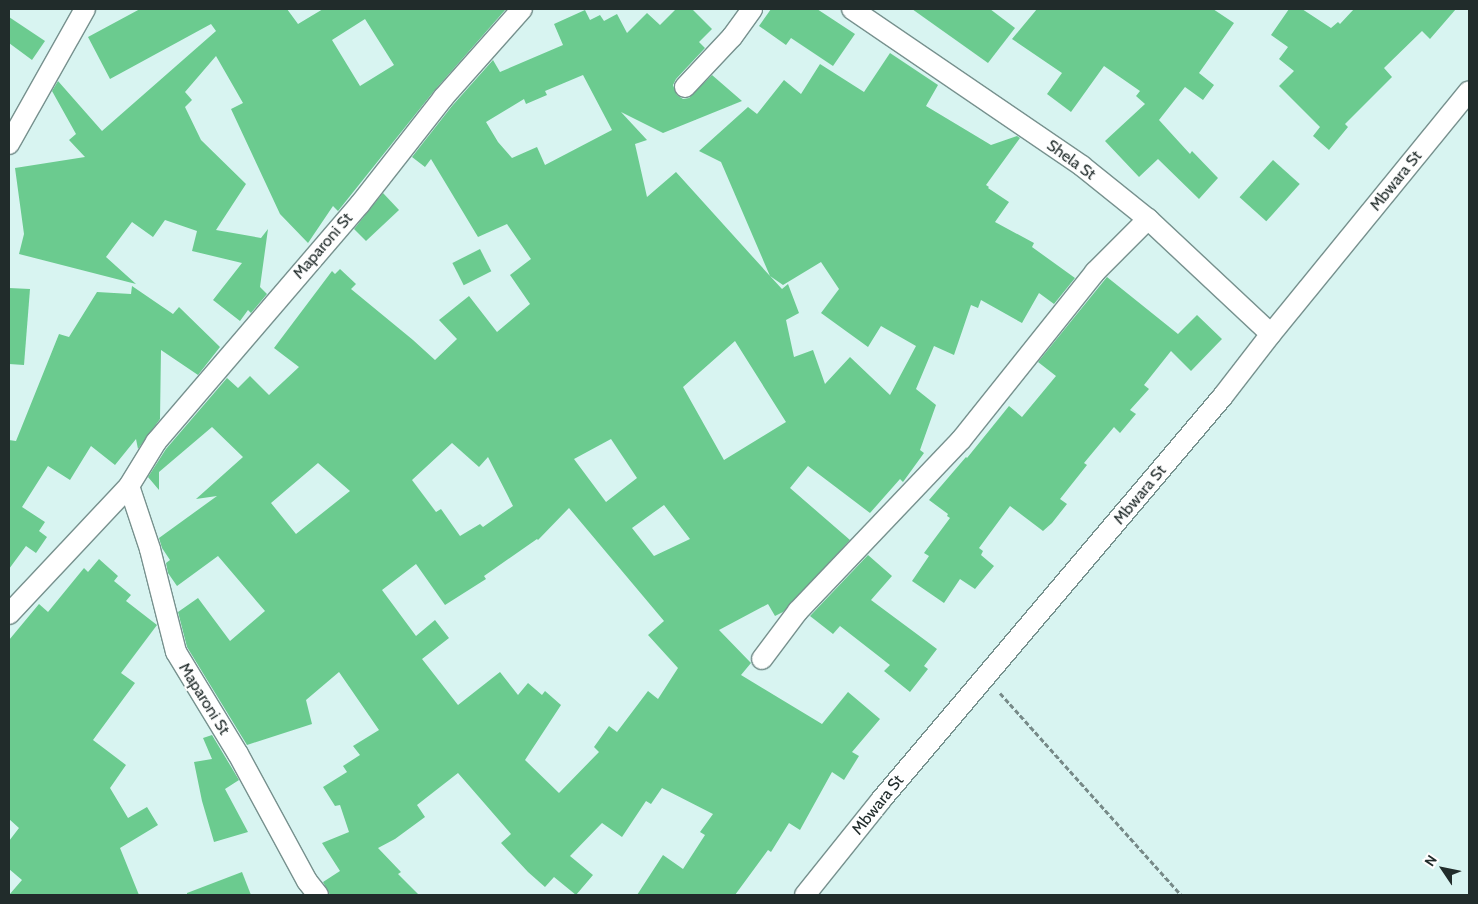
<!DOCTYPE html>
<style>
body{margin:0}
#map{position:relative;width:1478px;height:904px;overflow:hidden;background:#d8f4f1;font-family:Cabin,sans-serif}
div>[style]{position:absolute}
.building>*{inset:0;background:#6bcb8f;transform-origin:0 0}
.path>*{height:3px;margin-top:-1.5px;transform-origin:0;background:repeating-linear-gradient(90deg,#778a88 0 5px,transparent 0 7.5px)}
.roads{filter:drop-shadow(1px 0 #77918e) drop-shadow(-1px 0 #77918e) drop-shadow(0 1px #77918e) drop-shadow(0 -1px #77918e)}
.street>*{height:20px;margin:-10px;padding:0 10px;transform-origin:10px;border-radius:10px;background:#fff}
span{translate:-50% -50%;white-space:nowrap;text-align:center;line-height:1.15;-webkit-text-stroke:4px #fff;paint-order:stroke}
.street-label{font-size:16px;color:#212c2b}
.frame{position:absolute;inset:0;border:10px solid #212c2b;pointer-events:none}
.north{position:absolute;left:1418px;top:844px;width:50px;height:50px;-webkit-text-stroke:4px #fff;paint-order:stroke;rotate:304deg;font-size:14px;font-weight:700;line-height:20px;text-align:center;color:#212c2b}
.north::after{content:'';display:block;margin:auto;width:18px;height:22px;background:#212c2b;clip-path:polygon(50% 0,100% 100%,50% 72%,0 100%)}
</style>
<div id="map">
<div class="building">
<div style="clip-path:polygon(evenodd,140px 9px,287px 9px,298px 24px,323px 9px,506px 9px,434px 91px,338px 211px,333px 206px,308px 243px,280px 214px,231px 109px,243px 103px,216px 56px,185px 92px,192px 100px,185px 107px,201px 140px,246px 184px,216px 230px,261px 238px,268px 229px,260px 287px,267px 294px,251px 313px,248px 310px,240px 321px,213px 300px,242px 263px,192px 251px,197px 231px,165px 220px,153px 237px,132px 222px,106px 257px,136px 284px,19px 254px,24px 234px,15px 168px,85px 157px,69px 140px,76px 134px,52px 91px,58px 81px,102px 131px,216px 31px,211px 24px,110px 79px,88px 37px,140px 9px,365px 19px,394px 65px,360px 86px,332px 40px,365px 19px)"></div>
<div style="clip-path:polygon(evenodd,676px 9px,692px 9px,712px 29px,699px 42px,705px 48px,676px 79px,673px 85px,677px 95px,683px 99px,689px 98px,712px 75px,742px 101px,663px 133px,621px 112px,647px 140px,635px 144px,647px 197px,676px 172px,770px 276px,721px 162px,699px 151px,748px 107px,757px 114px,784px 80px,801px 94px,820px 64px,864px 92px,890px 53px,938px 85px,926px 106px,991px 145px,1017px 136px,1020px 138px,986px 185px,989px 187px,988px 188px,1009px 202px,995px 222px,1034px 243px,1032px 247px,1075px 278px,1054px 304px,1039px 293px,1022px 323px,981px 300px,978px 308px,971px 305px,954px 355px,934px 346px,916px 389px,936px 405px,920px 450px,924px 453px,903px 482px,900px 479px,870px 513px,808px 466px,790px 488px,850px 540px,783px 612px,775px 616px,768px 604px,719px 630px,751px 663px,741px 675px,822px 724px,848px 692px,880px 719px,852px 752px,859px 756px,844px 780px,832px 772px,800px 830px,789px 823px,771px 852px,768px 850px,735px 895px,637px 895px,663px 855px,683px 869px,705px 835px,700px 832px,713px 814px,662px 788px,651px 804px,646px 801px,622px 837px,602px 823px,570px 856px,593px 875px,576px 895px,554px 877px,545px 887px,528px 872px,501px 843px,511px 834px,458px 773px,417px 805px,425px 817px,395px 839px,378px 848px,401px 872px,398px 874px,419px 895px,330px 895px,323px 882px,340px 871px,322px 843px,349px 832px,340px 805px,335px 806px,323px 787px,347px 772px,343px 766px,360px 755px,353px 746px,379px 730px,339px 672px,306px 700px,312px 724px,247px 745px,187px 647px,178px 612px,198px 598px,230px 641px,265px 611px,218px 556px,177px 586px,168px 573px,166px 563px,170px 560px,162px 548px,159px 538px,217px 496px,196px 499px,243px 457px,212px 427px,159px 472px,159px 490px,148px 477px,166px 449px,227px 378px,238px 388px,250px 376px,269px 395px,299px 367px,274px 348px,332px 271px,335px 274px,340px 269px,356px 284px,351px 289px,413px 340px,435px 360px,457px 339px,439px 320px,469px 296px,497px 332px,530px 304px,510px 275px,531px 259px,507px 224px,478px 237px,431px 159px,425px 167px,412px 157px,452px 106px,493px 60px,500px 72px,563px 45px,554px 24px,585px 10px,590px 20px,600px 15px,604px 21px,617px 14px,627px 33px,647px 13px,660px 25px,676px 9px,583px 75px,612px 130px,545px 165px,537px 147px,512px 158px,498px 142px,486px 122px,524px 99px,526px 104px,547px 95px,545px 91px,583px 75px,676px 9px,821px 262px,839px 289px,821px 313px,868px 347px,881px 326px,916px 346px,890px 395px,850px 357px,825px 384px,813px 350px,794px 357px,786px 320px,799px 313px,788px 284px,782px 289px,770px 276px,783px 285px,821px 262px,676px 9px,735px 341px,786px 422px,724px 460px,683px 387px,735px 341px,676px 9px,611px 439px,637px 478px,606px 502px,574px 459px,611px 439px,676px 9px,452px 443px,479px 467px,488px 457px,513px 506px,483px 527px,480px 524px,460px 536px,441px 509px,436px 512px,412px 480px,452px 443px,676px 9px,318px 463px,350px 491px,296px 534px,271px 503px,318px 463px,676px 9px,664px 505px,690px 539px,654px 556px,632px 528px,664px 505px,676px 9px,569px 508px,664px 621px,648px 635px,678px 668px,658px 699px,648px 691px,617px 732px,609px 726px,594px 747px,599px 752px,559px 793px,525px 760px,561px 705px,545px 691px,542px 695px,528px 683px,518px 695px,500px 672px,458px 705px,422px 659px,449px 638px,435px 620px,416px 636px,382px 590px,416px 564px,445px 605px,486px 579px,484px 576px,537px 539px,538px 540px,569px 508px)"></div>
<div style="clip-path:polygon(771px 9px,817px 9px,855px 34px,833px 66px,791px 38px,786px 45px,759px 26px)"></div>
<div style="clip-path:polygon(912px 9px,990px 9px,1015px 28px,988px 63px)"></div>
<div style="clip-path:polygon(1037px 9px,1213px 9px,1234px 23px,1199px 73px,1214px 85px,1203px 100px,1185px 87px,1159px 120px,1190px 154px,1192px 151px,1218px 178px,1199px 199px,1158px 159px,1139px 177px,1105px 141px,1145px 104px,1136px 96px,1140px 91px,1104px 66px,1071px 112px,1047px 94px,1062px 73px,1012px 39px)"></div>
<div style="clip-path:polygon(1289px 9px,1302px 9px,1331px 28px,1338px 22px,1340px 24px,1354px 9px,1456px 9px,1430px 39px,1422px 31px,1384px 68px,1392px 77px,1345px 124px,1348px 127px,1329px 150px,1313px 136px,1320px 127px,1279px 86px,1294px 71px,1279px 59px,1288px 47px,1271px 35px)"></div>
<div style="clip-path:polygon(9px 17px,45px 41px,32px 60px,9px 43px)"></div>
<div style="left:1273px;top:160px;width:36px;height:50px;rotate:42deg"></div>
<div style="clip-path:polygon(383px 193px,399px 210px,366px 241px,354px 229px)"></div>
<div style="left:480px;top:249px;width:25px;height:31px;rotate:63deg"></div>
<div style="clip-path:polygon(1107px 277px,1178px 334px,1197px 315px,1222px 339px,1191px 371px,1171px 351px,1144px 385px,1149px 389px,1130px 410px,1136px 414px,1120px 433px,1114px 427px,1084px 463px,1087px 465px,1060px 499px,1067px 504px,1052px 523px,1043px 531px,1010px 506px,979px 548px,983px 551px,981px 555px,994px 566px,975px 589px,960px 579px,944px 603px,912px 581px,929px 556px,924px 553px,950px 518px,947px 516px,948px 514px,929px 500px,966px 457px,967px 458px,1009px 406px,1022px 417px,1056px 376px,1038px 362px)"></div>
<div style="clip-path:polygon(132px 286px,173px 314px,179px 307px,220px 347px,198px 375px,161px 350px,160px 419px,138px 449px,136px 439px,115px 465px,91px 446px,70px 480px,48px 466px,22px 507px,45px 522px,39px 531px,47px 537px,36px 553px,26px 546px,9px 569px,9px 440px,16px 441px,59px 334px,69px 337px,97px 292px,131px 294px)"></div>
<div style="clip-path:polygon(9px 288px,30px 289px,24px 365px,9px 364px)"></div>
<div style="clip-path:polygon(868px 555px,892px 576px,871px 600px,937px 649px,924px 666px,928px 669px,910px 692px,884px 671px,890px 665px,840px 626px,833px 634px,810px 616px)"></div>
<div style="clip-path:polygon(99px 559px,118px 576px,114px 581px,131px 595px,126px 601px,157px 625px,121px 673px,135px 683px,93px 740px,126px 765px,110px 788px,128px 818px,147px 807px,158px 825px,120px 848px,139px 895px,9px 895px,22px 880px,9px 869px,9px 841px,19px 828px,9px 819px,9px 640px,39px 604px,48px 612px,84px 568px,88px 572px)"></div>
<div style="clip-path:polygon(212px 735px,239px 780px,225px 789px,248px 832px,214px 842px,202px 801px,194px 762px,212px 759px,203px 738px)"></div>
<div style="clip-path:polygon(242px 872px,251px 895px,187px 895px,187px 893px)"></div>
</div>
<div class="path">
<div style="left:1000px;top:693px;width:271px;rotate:48.1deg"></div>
</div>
<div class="roads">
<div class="street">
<div style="left:852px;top:9px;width:278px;rotate:34.3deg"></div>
<div style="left:1082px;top:166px;width:85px;rotate:38.8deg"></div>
<div style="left:1148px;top:219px;width:168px;rotate:43.1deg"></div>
<div style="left:685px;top:87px;width:69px;rotate:-46.8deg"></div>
<div style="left:732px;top:37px;width:34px;rotate:-54deg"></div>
<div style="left:9px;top:144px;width:155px;rotate:-60.6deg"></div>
<div style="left:9px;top:614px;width:175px;rotate:-46.8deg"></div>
<div style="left:762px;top:659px;width:60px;rotate:-53.1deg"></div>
<div style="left:798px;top:611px;width:236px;rotate:-46.4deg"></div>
<div style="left:961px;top:440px;width:215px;rotate:-51.4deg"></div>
<div style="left:1095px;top:272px;width:75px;rotate:-45deg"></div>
<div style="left:318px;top:895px;width:18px;rotate:-128deg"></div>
<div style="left:307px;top:881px;width:145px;rotate:-118.5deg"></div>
<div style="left:238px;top:754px;width:119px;rotate:-121.3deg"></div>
<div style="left:176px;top:652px;width:106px;rotate:-104.2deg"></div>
<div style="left:150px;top:549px;width:66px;rotate:-108.4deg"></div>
<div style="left:129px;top:486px;width:52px;rotate:-58.5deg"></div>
<div style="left:156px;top:442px;width:313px;rotate:-49.4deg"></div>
<div style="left:360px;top:204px;width:135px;rotate:-51.9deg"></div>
<div style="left:443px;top:98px;width:119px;rotate:-48.4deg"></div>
<div style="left:805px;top:895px;width:122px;rotate:-51.3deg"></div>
<div style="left:881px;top:800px;width:529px;rotate:-49.75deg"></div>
<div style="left:1223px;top:396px;width:78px;rotate:-52.3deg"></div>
<div style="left:1271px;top:334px;width:313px;rotate:-50.8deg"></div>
</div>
</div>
<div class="street-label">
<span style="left:1071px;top:160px;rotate:36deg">Shela St</span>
<span style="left:1396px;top:181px;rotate:-51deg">Mbwara St</span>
<span style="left:323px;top:246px;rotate:-49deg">Maparoni St</span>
<span style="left:1140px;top:495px;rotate:-50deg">Mbwara St</span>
<span style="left:204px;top:699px;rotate:58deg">Maparoni St</span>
<span style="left:878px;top:805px;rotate:-51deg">Mbwara St</span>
</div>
<div class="frame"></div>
<div class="north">N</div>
</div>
